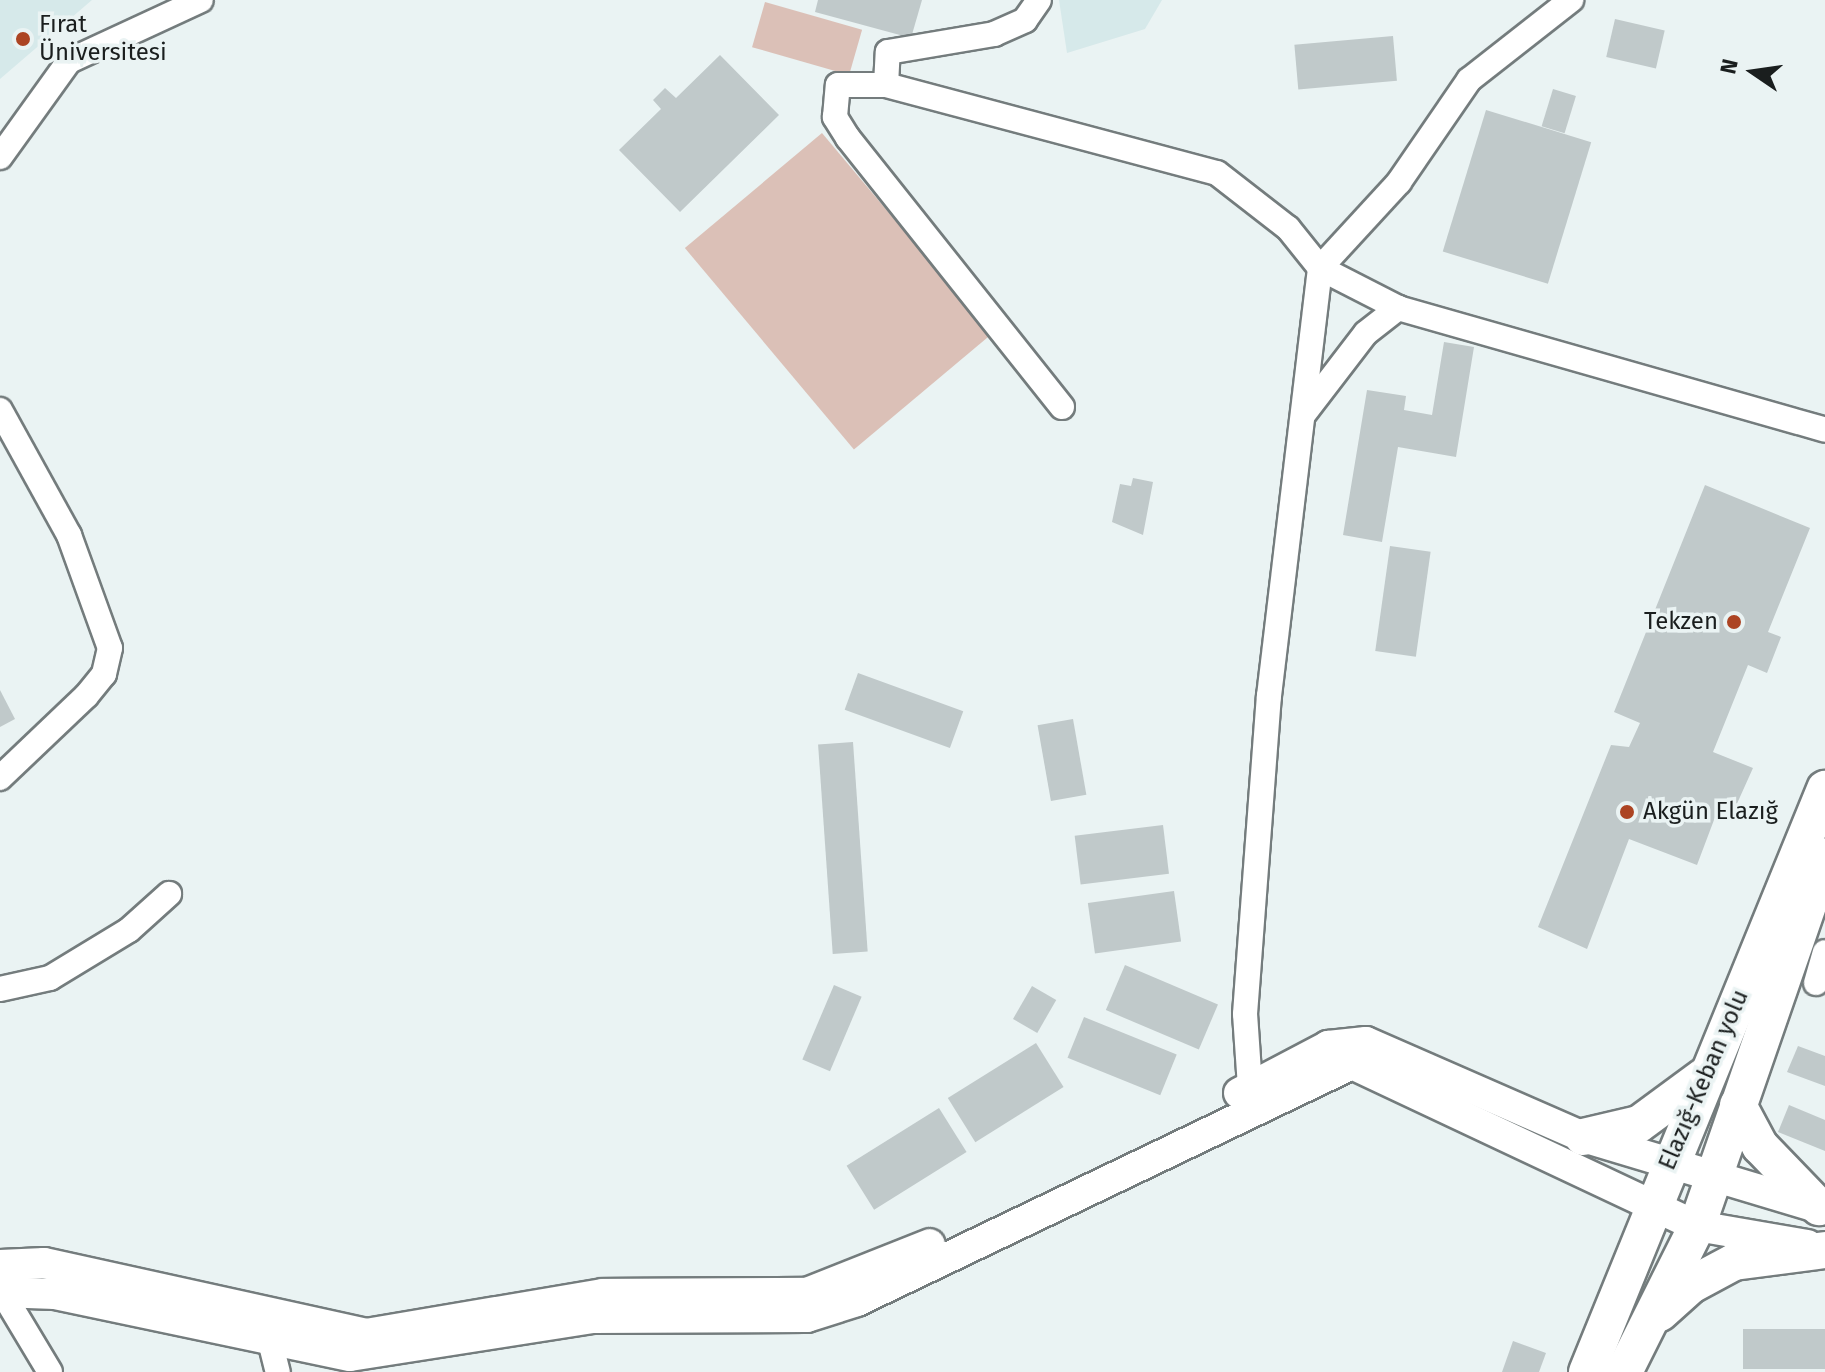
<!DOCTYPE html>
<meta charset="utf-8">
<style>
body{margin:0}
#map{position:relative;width:1825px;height:1372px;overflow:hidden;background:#eaf3f3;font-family:"Fira Sans",sans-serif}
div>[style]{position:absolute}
.built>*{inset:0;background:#d6e9ea}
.green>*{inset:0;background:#dbc0b7;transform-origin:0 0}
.building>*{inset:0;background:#c0c9ca;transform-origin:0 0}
.roads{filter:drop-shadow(2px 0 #747c7d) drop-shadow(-2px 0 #747c7d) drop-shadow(0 2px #747c7d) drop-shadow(0 -2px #747c7d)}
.minor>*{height:24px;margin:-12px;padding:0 12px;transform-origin:12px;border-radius:12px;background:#fff}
.major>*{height:30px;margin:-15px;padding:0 15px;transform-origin:15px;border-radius:15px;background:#fff}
.highway>*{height:36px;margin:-18px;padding:0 18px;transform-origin:18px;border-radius:18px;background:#fff}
.dots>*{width:22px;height:22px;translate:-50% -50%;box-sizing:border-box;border:4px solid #eaf3f3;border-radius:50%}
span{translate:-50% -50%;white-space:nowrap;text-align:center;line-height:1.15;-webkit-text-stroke:7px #eaf3f3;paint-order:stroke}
.poi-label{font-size:24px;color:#1a1e1e}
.left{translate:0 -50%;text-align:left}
.right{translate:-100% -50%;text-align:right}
.street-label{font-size:24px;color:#1a1e1e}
.north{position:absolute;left:1713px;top:32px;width:80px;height:80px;-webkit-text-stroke:6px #eaf3f3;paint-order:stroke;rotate:283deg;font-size:22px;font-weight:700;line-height:32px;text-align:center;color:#1a1e1e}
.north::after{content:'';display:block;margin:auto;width:28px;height:36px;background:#1a1e1e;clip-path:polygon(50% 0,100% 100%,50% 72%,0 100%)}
</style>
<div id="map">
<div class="built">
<div style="clip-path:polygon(0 0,92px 0,0 79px)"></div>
<div style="clip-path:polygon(1059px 0,1162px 0,1145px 29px,1067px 53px)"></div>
</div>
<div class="green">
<div style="left:765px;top:2px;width:101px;height:47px;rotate:16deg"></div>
<div style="left:822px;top:133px;width:263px;height:179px;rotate:50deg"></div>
</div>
<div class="building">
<div style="clip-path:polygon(818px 0,922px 0,911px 38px,815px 12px)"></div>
<div style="left:1615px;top:19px;width:51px;height:39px;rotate:13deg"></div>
<div style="left:1393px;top:36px;width:45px;height:99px;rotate:85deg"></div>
<div style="clip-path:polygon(720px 55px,779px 115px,680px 212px,619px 150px,661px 109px,653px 100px,665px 88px,676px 98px)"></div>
<div style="left:1553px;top:89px;width:24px;height:39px;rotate:17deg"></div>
<div style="left:1486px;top:110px;width:110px;height:148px;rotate:17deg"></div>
<div style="clip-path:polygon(1444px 342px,1474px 347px,1456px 457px,1398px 447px,1382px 542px,1343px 535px,1367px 390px,1406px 396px,1404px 410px,1432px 415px)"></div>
<div style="clip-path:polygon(1133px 478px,1153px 482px,1143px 535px,1112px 522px,1120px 484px,1131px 486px)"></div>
<div style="clip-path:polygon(1705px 485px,1810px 528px,1768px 632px,1781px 637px,1767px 673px,1748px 665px,1713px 752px,1753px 768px,1731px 817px,1717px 812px,1697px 865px,1629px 839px,1587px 949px,1538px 927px,1611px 745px,1629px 747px,1640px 723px,1614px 712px)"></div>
<div style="left:1390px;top:546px;width:41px;height:106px;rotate:8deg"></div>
<div style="left:858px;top:673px;width:112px;height:39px;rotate:20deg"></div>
<div style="clip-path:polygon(0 690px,15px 719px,0 727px)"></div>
<div style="left:1073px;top:719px;width:77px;height:36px;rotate:80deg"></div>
<div style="left:853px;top:742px;width:210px;height:35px;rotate:86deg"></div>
<div style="left:1163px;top:825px;width:49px;height:89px;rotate:83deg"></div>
<div style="left:1174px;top:891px;width:51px;height:87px;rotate:82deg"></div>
<div style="left:1125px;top:965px;width:101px;height:49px;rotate:23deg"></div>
<div style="left:834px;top:985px;width:30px;height:81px;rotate:23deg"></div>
<div style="left:1032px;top:986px;width:28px;height:38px;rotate:30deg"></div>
<div style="left:1084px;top:1017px;width:100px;height:44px;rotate:22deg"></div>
<div style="left:1036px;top:1043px;width:52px;height:104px;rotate:58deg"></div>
<div style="clip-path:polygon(1798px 1046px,1825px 1056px,1825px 1086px,1787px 1072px)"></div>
<div style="clip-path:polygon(1789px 1105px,1825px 1120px,1825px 1151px,1778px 1132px)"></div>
<div style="left:939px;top:1108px;width:52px;height:109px;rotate:58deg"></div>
<div style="left:1825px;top:1329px;width:40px;height:82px;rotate:90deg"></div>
<div style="clip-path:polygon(1513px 1341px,1546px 1353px,1539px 1372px,1502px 1372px)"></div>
</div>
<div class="roads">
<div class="minor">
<div style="left:886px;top:85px;width:33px;rotate:-87deg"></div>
<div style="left:888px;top:52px;width:108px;rotate:-9.6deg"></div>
<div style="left:994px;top:34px;width:34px;rotate:-24deg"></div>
<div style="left:1025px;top:20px;width:24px;rotate:-55deg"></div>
<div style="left:0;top:157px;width:118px;rotate:-54.3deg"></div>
<div style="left:69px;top:61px;width:145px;rotate:-24.8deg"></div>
<div style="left:1062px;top:407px;width:344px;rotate:-128.5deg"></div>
<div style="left:848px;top:138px;width:25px;rotate:-122deg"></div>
<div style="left:835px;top:117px;width:32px;rotate:-85deg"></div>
<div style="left:838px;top:85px;width:48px"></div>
<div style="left:886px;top:85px;width:342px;rotate:14.9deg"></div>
<div style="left:1217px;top:173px;width:90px;rotate:37.8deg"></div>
<div style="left:1288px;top:228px;width:51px;rotate:51.3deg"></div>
<div style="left:1320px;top:268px;width:88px;rotate:27.1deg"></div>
<div style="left:1398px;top:308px;width:444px;rotate:15.9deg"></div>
<div style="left:0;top:410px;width:143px;rotate:61.1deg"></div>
<div style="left:69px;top:535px;width:120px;rotate:70.1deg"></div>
<div style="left:110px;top:648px;width:27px;rotate:103deg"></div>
<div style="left:104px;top:674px;width:28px;rotate:129deg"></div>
<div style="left:86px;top:696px;width:119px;rotate:136.4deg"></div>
<div style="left:1303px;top:415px;width:103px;rotate:-52.5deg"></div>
<div style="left:1366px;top:333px;width:41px;rotate:-38deg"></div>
<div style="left:1816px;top:983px;width:32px;rotate:-74deg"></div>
<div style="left:0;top:989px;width:51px;rotate:-12.4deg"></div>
<div style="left:50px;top:978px;width:92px;rotate:-31.3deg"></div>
<div style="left:129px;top:930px;width:54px;rotate:-42deg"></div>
<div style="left:1250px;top:1087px;width:73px;rotate:-93.9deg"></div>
<div style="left:1245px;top:1014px;width:319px;rotate:-85.7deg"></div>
<div style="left:1269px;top:696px;width:431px;rotate:-83.2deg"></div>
<div style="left:1320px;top:268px;width:117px;rotate:-47.4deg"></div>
<div style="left:1399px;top:182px;width:124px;rotate:-55.5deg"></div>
<div style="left:1469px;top:80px;width:130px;rotate:-38.1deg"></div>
<div style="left:2px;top:1292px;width:93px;rotate:59deg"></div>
<div style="left:270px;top:1341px;width:32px;rotate:76deg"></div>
</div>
<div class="major">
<div style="left:1239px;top:1093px;width:101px;rotate:-27.8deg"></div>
<div style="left:1328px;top:1046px;width:38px;rotate:-6deg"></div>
<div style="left:1366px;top:1042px;width:237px;rotate:23.6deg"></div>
<div style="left:1583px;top:1137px;width:251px;rotate:16.7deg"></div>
<div style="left:0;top:1265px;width:44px;rotate:-2.6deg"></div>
<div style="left:44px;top:1263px;width:330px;rotate:12.4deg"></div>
<div style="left:366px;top:1334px;width:240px;rotate:-9.6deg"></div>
<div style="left:603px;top:1294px;width:204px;rotate:-0.3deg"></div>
<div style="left:807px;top:1293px;width:132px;rotate:-21.7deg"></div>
<div style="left:0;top:1292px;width:55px;rotate:2.1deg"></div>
<div style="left:55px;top:1294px;width:301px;rotate:11.9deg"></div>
<div style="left:350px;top:1356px;width:246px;rotate:-8.9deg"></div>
<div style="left:593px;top:1318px;width:214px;rotate:-0.3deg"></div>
<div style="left:807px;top:1317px;width:52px;rotate:-17.7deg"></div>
<div style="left:857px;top:1301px;width:549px;rotate:-25.58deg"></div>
<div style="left:1352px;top:1064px;width:381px;rotate:25.2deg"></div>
<div style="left:1697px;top:1226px;width:112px;rotate:9.8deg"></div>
</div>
<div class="highway">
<div style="left:1738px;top:1105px;width:47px;rotate:61.8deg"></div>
<div style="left:1760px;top:1146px;width:85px;rotate:46deg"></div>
<div style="left:1583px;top:1137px;width:57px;rotate:-13.1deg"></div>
<div style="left:1639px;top:1124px;width:79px;rotate:-36.3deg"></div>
<div style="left:1660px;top:1313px;width:42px;rotate:-42.1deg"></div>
<div style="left:1691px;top:1285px;width:49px;rotate:-28.1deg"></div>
<div style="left:1734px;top:1262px;width:92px;rotate:-7.5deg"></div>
<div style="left:1587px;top:1372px;width:630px;rotate:-67.79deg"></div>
<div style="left:1624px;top:1372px;width:163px;rotate:-63.4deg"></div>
<div style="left:1697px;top:1226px;width:391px;rotate:-70.9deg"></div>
</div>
</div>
<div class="dots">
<div style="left:23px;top:39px;background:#ac4423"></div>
<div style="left:1734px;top:622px;background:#ac4423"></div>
<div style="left:1627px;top:812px;background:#ac4423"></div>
</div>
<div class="poi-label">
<span class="left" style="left:39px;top:39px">Fırat<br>Üniversitesi</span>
<span class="right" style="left:1718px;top:622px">Tekzen</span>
<span class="left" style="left:1643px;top:812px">Akgün Elazığ</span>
</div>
<div class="street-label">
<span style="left:1704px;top:1080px;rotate:-67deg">Elazığ-Keban yolu</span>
</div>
<div class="north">N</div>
</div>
